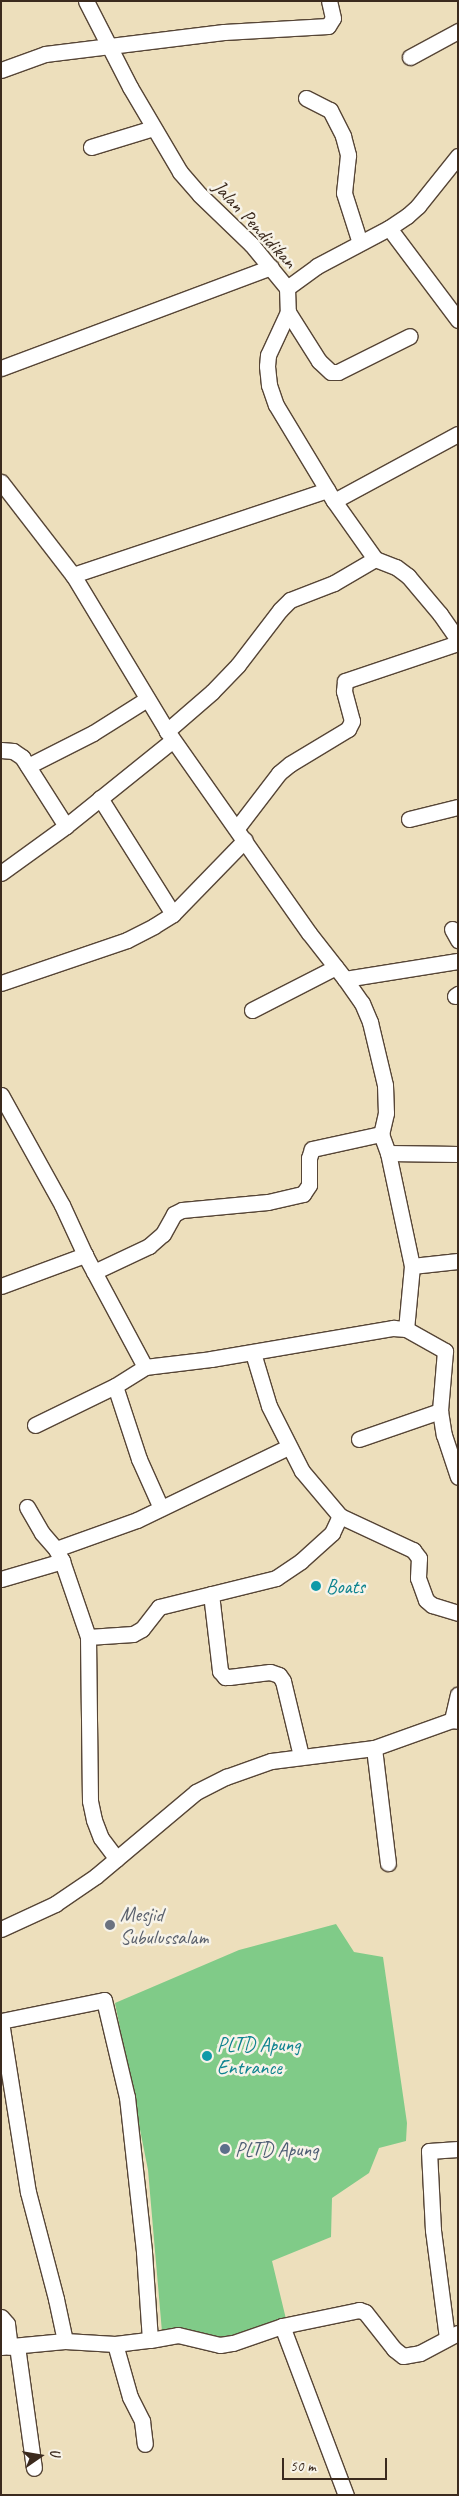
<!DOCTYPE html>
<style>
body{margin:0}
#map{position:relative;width:459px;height:2496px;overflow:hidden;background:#eddfbc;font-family:Caveat,sans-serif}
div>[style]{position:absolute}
.green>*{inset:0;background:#80cb88}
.roads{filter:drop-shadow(1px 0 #564536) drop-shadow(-1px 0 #564536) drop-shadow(0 1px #564536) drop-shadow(0 -1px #564536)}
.minor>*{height:15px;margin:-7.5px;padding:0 7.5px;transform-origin:7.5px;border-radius:7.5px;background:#fff}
.dots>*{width:14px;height:14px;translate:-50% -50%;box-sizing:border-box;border:2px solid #f7f3e8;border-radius:50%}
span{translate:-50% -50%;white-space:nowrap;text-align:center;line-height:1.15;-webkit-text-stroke:5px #f7f3e8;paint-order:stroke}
.street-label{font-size:20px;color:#3b2a1e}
.culture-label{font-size:20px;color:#0d838f}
.left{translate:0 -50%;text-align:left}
.worship-label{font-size:20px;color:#5b616d}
.service-label{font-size:20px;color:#4e5e75}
.frame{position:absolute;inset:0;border:2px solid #3b2a1e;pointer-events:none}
.north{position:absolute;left:15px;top:2431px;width:50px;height:50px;-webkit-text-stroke:4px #f7f3e8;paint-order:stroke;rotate:77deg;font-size:14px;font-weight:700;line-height:20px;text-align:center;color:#3b2a1e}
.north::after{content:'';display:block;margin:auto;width:18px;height:22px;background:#3b2a1e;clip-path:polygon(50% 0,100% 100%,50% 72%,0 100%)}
.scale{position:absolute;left:282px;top:2458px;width:105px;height:22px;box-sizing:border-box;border:2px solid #3b2a1e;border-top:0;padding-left:6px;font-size:15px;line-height:18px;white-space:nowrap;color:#3b2a1e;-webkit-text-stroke:4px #f7f3e8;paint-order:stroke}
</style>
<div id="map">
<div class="green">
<div style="clip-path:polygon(336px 1924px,354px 1952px,383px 1957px,407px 2123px,406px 2141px,379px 2148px,369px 2173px,332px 2198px,331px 2237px,272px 2261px,286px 2319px,220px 2342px,162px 2332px,148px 2170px,115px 2003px,239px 1950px)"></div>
</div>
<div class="roads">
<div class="minor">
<div style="left:86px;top:1px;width:97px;rotate:62.9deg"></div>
<div style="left:130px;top:87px;width:99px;rotate:59.5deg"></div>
<div style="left:180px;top:172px;width:30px;rotate:49deg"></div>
<div style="left:200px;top:195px;width:71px;rotate:43.9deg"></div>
<div style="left:251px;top:244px;width:57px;rotate:50.7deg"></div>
<div style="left:287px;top:288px;width:24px;rotate:88deg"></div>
<div style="left:288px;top:312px;width:47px;rotate:114.9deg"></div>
<div style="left:268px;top:355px;width:11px;rotate:95deg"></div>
<div style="left:267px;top:366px;width:19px;rotate:84deg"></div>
<div style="left:269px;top:385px;width:21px;rotate:71deg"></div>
<div style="left:276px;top:405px;width:112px;rotate:58.9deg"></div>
<div style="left:334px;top:501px;width:71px;rotate:54.7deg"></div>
<div style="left:375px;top:559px;width:22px;rotate:21deg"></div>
<div style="left:396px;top:567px;width:15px;rotate:37deg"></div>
<div style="left:408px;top:576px;width:50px;rotate:49.9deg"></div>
<div style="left:440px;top:614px;width:32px;rotate:55deg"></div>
<div style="left:410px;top:57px;width:55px;rotate:-28.4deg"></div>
<div style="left:1px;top:70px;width:47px;rotate:-20deg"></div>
<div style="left:45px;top:54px;width:180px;rotate:-7deg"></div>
<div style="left:224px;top:32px;width:104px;rotate:-3.3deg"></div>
<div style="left:328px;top:26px;width:9px;rotate:-58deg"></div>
<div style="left:333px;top:18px;width:17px;rotate:-103deg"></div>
<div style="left:306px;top:98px;width:27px;rotate:27deg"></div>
<div style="left:330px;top:110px;width:29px;rotate:63deg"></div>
<div style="left:343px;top:136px;width:20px;rotate:75deg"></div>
<div style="left:348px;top:155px;width:38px;rotate:96deg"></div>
<div style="left:344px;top:193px;width:52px;rotate:72.3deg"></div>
<div style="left:91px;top:147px;width:65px;rotate:-17deg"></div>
<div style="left:389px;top:228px;width:115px;rotate:53.1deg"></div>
<div style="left:287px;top:288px;width:37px;rotate:-36deg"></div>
<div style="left:317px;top:266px;width:81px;rotate:-27.8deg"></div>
<div style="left:389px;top:228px;width:22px;rotate:-34deg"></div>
<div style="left:407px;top:216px;width:15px;rotate:-42deg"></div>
<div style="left:418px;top:206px;width:64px;rotate:-51.3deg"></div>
<div style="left:288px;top:312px;width:58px;rotate:57.7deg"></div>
<div style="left:319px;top:361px;width:16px;rotate:43deg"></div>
<div style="left:331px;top:372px;width:7px"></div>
<div style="left:338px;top:372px;width:80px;rotate:-26.6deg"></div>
<div style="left:1px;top:368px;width:288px;rotate:-20.5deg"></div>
<div style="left:1px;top:482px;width:118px;rotate:52.3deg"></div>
<div style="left:73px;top:575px;width:182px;rotate:58.9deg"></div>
<div style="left:334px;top:501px;width:141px;rotate:-28.4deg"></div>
<div style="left:375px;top:559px;width:48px;rotate:149.7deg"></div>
<div style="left:334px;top:583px;width:47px;rotate:158.9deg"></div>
<div style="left:290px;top:600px;width:14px;rotate:135deg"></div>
<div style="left:280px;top:610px;width:69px;rotate:127.4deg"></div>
<div style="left:238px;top:665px;width:37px;rotate:134deg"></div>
<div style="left:212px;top:692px;width:60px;rotate:139.1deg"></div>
<div style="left:167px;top:731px;width:247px;rotate:54.9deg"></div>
<div style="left:309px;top:933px;width:58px;rotate:52deg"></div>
<div style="left:345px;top:979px;width:29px;rotate:55deg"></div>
<div style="left:362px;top:1003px;width:21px;rotate:67deg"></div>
<div style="left:370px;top:1022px;width:65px;rotate:76.6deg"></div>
<div style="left:385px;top:1085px;width:28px;rotate:88deg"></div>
<div style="left:386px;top:1113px;width:22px;rotate:103deg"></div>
<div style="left:381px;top:1134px;width:20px;rotate:70deg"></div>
<div style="left:388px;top:1153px;width:116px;rotate:78deg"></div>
<div style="left:412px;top:1266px;width:63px;rotate:95.4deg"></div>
<div style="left:73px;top:575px;width:268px;rotate:-18.5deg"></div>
<div style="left:1px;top:750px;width:12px;rotate:5deg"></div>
<div style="left:13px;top:751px;width:11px;rotate:34deg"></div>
<div style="left:22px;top:757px;width:82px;rotate:57.5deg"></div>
<div style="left:28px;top:766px;width:73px;rotate:-26.9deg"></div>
<div style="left:93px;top:733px;width:64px;rotate:-32.2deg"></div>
<div style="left:100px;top:798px;width:137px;rotate:57.8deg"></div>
<div style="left:409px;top:819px;width:50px;rotate:-13.8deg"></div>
<div style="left:237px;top:828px;width:69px;rotate:-52.6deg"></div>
<div style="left:279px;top:773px;width:14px;rotate:-39deg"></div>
<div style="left:290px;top:764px;width:68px;rotate:-31.1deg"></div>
<div style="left:348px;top:729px;width:9px;rotate:-63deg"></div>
<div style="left:352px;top:721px;width:31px;rotate:-105deg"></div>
<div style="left:344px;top:691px;width:10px;rotate:-84deg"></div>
<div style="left:345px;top:681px;width:119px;rotate:-18.6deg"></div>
<div style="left:1px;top:873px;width:80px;rotate:-35.9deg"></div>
<div style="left:66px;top:826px;width:137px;rotate:-38.8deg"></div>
<div style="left:452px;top:929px;width:13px;rotate:61deg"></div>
<div style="left:345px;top:979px;width:114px;rotate:-9.1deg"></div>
<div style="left:1px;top:983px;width:133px;rotate:-18.8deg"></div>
<div style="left:127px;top:940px;width:30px;rotate:-27deg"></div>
<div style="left:154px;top:926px;width:22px;rotate:-32deg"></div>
<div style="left:173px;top:914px;width:103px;rotate:-45.8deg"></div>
<div style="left:455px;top:996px;width:4px;rotate:-34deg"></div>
<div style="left:252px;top:1010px;width:94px;rotate:-27.1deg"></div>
<div style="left:1px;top:1095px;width:126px;rotate:61deg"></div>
<div style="left:62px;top:1205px;width:55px;rotate:65.3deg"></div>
<div style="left:388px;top:1153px;width:70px;rotate:0.8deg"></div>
<div style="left:412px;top:1266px;width:46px;rotate:-6.2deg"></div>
<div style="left:94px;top:1272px;width:61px;rotate:-25.3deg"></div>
<div style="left:149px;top:1246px;width:18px;rotate:-41deg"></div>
<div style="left:163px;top:1234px;width:23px;rotate:-61deg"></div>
<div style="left:174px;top:1214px;width:9px;rotate:-27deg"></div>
<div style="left:182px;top:1210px;width:86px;rotate:-5.3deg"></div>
<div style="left:268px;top:1202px;width:36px;rotate:-13deg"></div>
<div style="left:303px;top:1194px;width:11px;rotate:-56deg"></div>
<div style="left:309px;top:1185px;width:27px;rotate:-90deg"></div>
<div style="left:309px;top:1158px;width:9px;rotate:-72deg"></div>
<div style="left:312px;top:1149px;width:71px;rotate:-12.3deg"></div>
<div style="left:1px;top:1286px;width:90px;rotate:-20.3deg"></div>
<div style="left:85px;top:1255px;width:127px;rotate:61.8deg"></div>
<div style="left:445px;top:1351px;width:60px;rotate:94.8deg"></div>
<div style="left:440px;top:1411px;width:24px;rotate:81deg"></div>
<div style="left:444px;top:1435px;width:44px;rotate:71.6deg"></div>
<div style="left:253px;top:1353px;width:55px;rotate:73.2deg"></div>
<div style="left:269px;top:1406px;width:73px;rotate:63.1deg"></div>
<div style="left:302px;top:1471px;width:59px;rotate:49.8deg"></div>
<div style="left:340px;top:1516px;width:81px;rotate:25deg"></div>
<div style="left:413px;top:1550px;width:10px;rotate:53deg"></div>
<div style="left:419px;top:1558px;width:20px;rotate:93deg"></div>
<div style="left:418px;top:1578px;width:23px;rotate:70deg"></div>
<div style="left:426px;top:1600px;width:8px;rotate:40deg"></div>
<div style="left:432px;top:1605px;width:27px;rotate:17deg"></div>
<div style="left:115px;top:1386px;width:77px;rotate:71.8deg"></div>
<div style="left:139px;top:1459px;width:51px;rotate:65.9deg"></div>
<div style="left:35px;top:1425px;width:89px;rotate:-26deg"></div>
<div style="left:115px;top:1386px;width:36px;rotate:-32deg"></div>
<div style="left:145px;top:1367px;width:66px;rotate:-6.9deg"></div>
<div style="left:211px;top:1359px;width:185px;rotate:-9.7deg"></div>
<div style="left:393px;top:1328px;width:13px;rotate:4deg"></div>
<div style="left:406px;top:1329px;width:45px;rotate:29.4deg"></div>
<div style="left:359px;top:1439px;width:86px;rotate:-19.1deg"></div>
<div style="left:27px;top:1507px;width:30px;rotate:60deg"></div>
<div style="left:42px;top:1533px;width:21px;rotate:49deg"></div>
<div style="left:62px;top:1561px;width:13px;rotate:-117deg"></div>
<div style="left:56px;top:1549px;width:86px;rotate:-19.7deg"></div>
<div style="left:137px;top:1520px;width:168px;rotate:-25.8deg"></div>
<div style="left:1px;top:1579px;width:64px;rotate:-16.4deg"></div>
<div style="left:62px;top:1561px;width:80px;rotate:71.1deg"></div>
<div style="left:88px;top:1637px;width:164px;rotate:89.3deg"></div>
<div style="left:90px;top:1801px;width:19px;rotate:78deg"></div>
<div style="left:94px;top:1820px;width:19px;rotate:69deg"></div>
<div style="left:101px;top:1838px;width:26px;rotate:53deg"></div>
<div style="left:211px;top:1594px;width:78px;rotate:83.3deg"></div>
<div style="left:220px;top:1671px;width:8px;rotate:50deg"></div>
<div style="left:225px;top:1677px;width:4px"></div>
<div style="left:229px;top:1677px;width:41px;rotate:-7deg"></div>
<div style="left:270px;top:1672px;width:9px;rotate:18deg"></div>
<div style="left:279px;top:1675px;width:7px;rotate:56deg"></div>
<div style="left:283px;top:1681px;width:77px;rotate:76.5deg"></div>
<div style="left:88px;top:1637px;width:45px;rotate:-3.8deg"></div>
<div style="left:133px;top:1634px;width:10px;rotate:-29deg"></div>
<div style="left:142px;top:1629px;width:28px;rotate:-52deg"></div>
<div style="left:159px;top:1607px;width:121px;rotate:-13.9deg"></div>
<div style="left:276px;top:1578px;width:30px;rotate:-34deg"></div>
<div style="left:301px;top:1561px;width:42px;rotate:-42.1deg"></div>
<div style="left:332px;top:1533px;width:19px;rotate:-65deg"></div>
<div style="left:452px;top:1720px;width:26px;rotate:-77deg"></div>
<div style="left:374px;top:1748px;width:116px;rotate:83.1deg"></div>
<div style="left:1px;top:1929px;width:60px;rotate:-24.8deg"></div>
<div style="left:55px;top:1904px;width:50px;rotate:-34.3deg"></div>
<div style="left:96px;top:1876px;width:131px;rotate:-40deg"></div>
<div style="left:196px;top:1792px;width:34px;rotate:-27deg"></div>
<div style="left:226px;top:1777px;width:48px;rotate:-19.6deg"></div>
<div style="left:271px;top:1761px;width:104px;rotate:-7.2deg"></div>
<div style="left:374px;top:1748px;width:83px;rotate:-19.7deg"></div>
<div style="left:452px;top:1720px;width:6px;rotate:9deg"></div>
<div style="left:1px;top:2021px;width:105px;rotate:-11.5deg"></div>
<div style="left:104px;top:2000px;width:100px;rotate:76.7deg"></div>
<div style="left:127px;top:2097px;width:156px;rotate:83.7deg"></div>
<div style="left:144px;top:2252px;width:88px;rotate:86.1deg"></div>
<div style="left:150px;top:2340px;width:28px;rotate:-10deg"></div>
<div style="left:178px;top:2335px;width:43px;rotate:13.4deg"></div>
<div style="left:220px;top:2345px;width:13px;rotate:-9deg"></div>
<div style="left:233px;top:2343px;width:52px;rotate:-19.1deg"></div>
<div style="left:282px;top:2326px;width:181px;rotate:69.3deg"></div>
<div style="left:1px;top:2022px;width:172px;rotate:81deg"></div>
<div style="left:28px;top:2192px;width:111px;rotate:75.3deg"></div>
<div style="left:56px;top:2299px;width:43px;rotate:77.9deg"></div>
<div style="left:1px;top:2317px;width:9px;rotate:49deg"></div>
<div style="left:7px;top:2324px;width:23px;rotate:83deg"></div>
<div style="left:282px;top:2326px;width:79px;rotate:-11.7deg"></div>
<div style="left:359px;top:2310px;width:6px;rotate:18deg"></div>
<div style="left:365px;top:2312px;width:47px;rotate:51.9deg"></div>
<div style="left:394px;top:2349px;width:11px;rotate:38deg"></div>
<div style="left:403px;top:2356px;width:17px;rotate:-10deg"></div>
<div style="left:420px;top:2353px;width:43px;rotate:-27.8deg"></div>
<div style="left:447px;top:2338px;width:109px;rotate:-97.4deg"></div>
<div style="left:433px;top:2230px;width:79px;rotate:-92.9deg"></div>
<div style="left:429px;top:2151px;width:29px;rotate:-4deg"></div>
<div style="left:115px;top:2344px;width:55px;rotate:74.2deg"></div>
<div style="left:130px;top:2397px;width:27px;rotate:63deg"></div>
<div style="left:142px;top:2421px;width:23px;rotate:83deg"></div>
<div style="left:17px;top:2346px;width:123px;rotate:82.1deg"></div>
<div style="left:1px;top:2347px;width:64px;rotate:-5.4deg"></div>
<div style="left:65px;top:2341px;width:50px;rotate:3.4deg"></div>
<div style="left:115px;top:2344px;width:35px;rotate:-7deg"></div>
</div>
</div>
<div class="dots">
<div style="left:316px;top:1586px;background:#0f9aa8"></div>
<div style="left:110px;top:1925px;background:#6b7280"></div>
<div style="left:207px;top:2056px;background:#0f9aa8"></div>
<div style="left:225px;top:2149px;background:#5c6f8a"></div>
</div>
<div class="street-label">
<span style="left:255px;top:224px;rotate:47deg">Jalan Pendidikan</span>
</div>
<div class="culture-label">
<span class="left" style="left:326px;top:1586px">Boats</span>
<span class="left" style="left:217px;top:2056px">PLTD Apung<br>Entrance</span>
</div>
<div class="worship-label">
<span class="left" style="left:120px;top:1926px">Mesjid<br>Subulussalam</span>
</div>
<div class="service-label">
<span class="left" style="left:235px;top:2149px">PLTD Apung</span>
</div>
<div class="frame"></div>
<div class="north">U</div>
<div class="scale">50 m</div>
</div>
